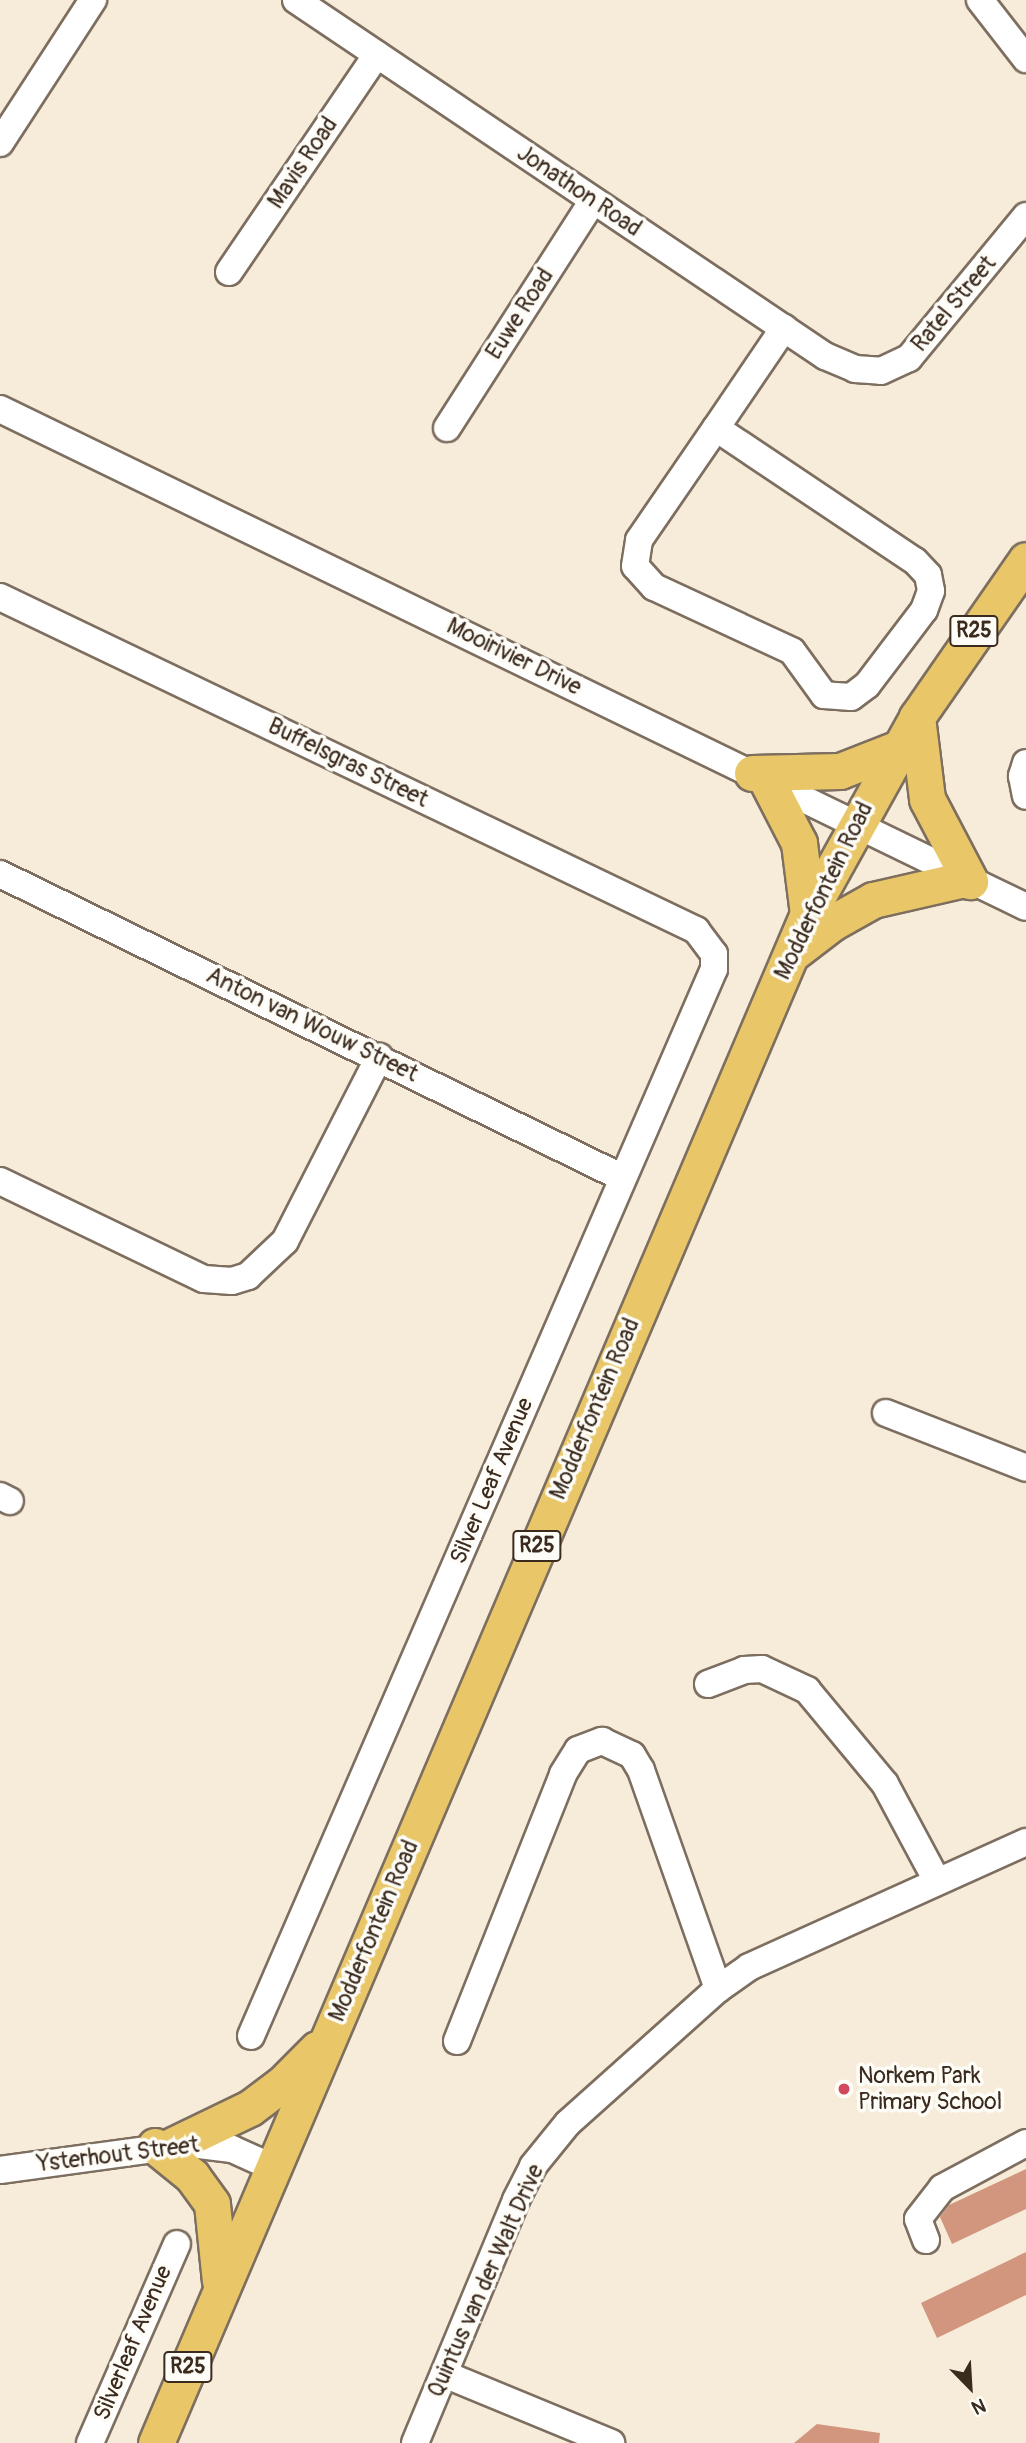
<!DOCTYPE html>
<style>
body{margin:0}
#map{position:relative;width:1026px;height:2443px;overflow:hidden;background:#f7ecd9;font-family:Pangolin,sans-serif}
div>[style]{position:absolute}
.building>*{inset:0;background:#d2967f}
.roads{filter:drop-shadow(2px 0 #7d6e5f) drop-shadow(-2px 0 #7d6e5f) drop-shadow(0 2px #7d6e5f) drop-shadow(0 -2px #7d6e5f)}
.minor>*{height:26px;margin:-13px;padding:0 13px;transform-origin:13px;border-radius:13px;background:#fff}
.major>*{height:35px;margin:-17.5px;padding:0 17.5px;transform-origin:17.5px;border-radius:17.5px;background:#e9c769}
.dots>*{width:19px;height:19px;translate:-50% -50%;box-sizing:border-box;border:4px solid #fdfcf7;border-radius:50%}
span{translate:-50% -50%;white-space:nowrap;text-align:center;line-height:1.15;-webkit-text-stroke:7px #fdfcf7;paint-order:stroke}
.shield-label span{padding:2px 5px;background:#fdfcf7;border:2px solid;border-radius:5px;-webkit-text-stroke-width:0}
.shield-label{font-size:21px;color:#3b2a1e;font-weight:700}
.street-label{font-size:23px;color:#3b2a1e}
.poi-label{font-size:23px;color:#3b2a1e}
.left{translate:0 -50%;text-align:left}
.north{position:absolute;left:935px;top:2352px;width:70px;height:70px;-webkit-text-stroke:5px #fdfcf7;paint-order:stroke;rotate:156deg;font-size:19px;font-weight:700;line-height:28px;text-align:center;color:#3b2a1e}
.north::after{content:'';display:block;margin:auto;width:24px;height:32px;background:#3b2a1e;clip-path:polygon(50% 0,100% 100%,50% 72%,0 100%)}
</style>
<div id="map">
<div class="building">
<div style="clip-path:polygon(1026px 2169px,1026px 2209px,952px 2244px,940px 2217px,949px 2205px)"></div>
<div style="clip-path:polygon(1026px 2252px,1026px 2295px,937px 2338px,921px 2303px)"></div>
<div style="clip-path:polygon(817px 2424px,880px 2433px,879px 2443px,794px 2443px)"></div>
</div>
<div class="roads">
<div class="minor">
<div style="left:296px;top:0;width:638px;rotate:33.94deg"></div>
<div style="left:825px;top:356px;width:33px;rotate:23deg"></div>
<div style="left:855px;top:369px;width:26px;rotate:4deg"></div>
<div style="left:881px;top:371px;width:31px;rotate:-25deg"></div>
<div style="left:909px;top:358px;width:184px;rotate:-50.5deg"></div>
<div style="left:980px;top:0;width:75px;rotate:52.1deg"></div>
<div style="left:0;top:143px;width:171px;rotate:-57deg"></div>
<div style="left:229px;top:272px;width:263px;rotate:-55.8deg"></div>
<div style="left:0;top:409px;width:1140px;rotate:25.89deg"></div>
<div style="left:447px;top:428px;width:270px;rotate:-57.3deg"></div>
<div style="left:716px;top:428px;width:239px;rotate:33.8deg"></div>
<div style="left:915px;top:561px;width:19px;rotate:47deg"></div>
<div style="left:928px;top:575px;width:16px;rotate:79deg"></div>
<div style="left:931px;top:591px;width:20px;rotate:110deg"></div>
<div style="left:924px;top:610px;width:94px;rotate:127.2deg"></div>
<div style="left:867px;top:685px;width:20px;rotate:143deg"></div>
<div style="left:851px;top:697px;width:27px;rotate:-176deg"></div>
<div style="left:824px;top:695px;width:54px;rotate:-126deg"></div>
<div style="left:792px;top:651px;width:152px;rotate:-155.1deg"></div>
<div style="left:654px;top:587px;width:28px;rotate:-132deg"></div>
<div style="left:635px;top:566px;width:26px;rotate:-81deg"></div>
<div style="left:639px;top:540px;width:136px;rotate:-55.5deg"></div>
<div style="left:716px;top:428px;width:121px;rotate:-55.8deg"></div>
<div style="left:0;top:597px;width:772px;rotate:25.57deg"></div>
<div style="left:696px;top:930px;width:30px;rotate:53deg"></div>
<div style="left:714px;top:954px;width:15px;rotate:90deg"></div>
<div style="left:714px;top:969px;width:1163px;rotate:113.46deg"></div>
<div style="left:1026px;top:763px;width:14px;rotate:107deg"></div>
<div style="left:1022px;top:776px;width:20px;rotate:79deg"></div>
<div style="left:0;top:874px;width:693px;rotate:26.01deg"></div>
<div style="left:0;top:1181px;width:226px;rotate:25.7deg"></div>
<div style="left:204px;top:1279px;width:28px;rotate:4deg"></div>
<div style="left:232px;top:1281px;width:17px;rotate:-17deg"></div>
<div style="left:248px;top:1276px;width:51px;rotate:-43.4deg"></div>
<div style="left:285px;top:1241px;width:207px;rotate:-62.9deg"></div>
<div style="left:886px;top:1413px;width:150px;rotate:21.4deg"></div>
<div style="left:0;top:1496px;width:11px;rotate:27deg"></div>
<div style="left:708px;top:1684px;width:39px;rotate:-21deg"></div>
<div style="left:744px;top:1670px;width:18px;rotate:-3deg"></div>
<div style="left:762px;top:1669px;width:50px;rotate:25deg"></div>
<div style="left:807px;top:1690px;width:122px;rotate:50.3deg"></div>
<div style="left:885px;top:1784px;width:110px;rotate:61.8deg"></div>
<div style="left:457px;top:2041px;width:287px;rotate:-68.3deg"></div>
<div style="left:563px;top:1774px;width:28px;rotate:-58deg"></div>
<div style="left:578px;top:1750px;width:26px;rotate:-21deg"></div>
<div style="left:602px;top:1741px;width:33px;rotate:25deg"></div>
<div style="left:632px;top:1755px;width:17px;rotate:59deg"></div>
<div style="left:641px;top:1770px;width:232px;rotate:70.6deg"></div>
<div style="left:0;top:2170px;width:193px;rotate:-7.8deg"></div>
<div style="left:191px;top:2144px;width:41px;rotate:7deg"></div>
<div style="left:232px;top:2149px;width:46px;rotate:24.3deg"></div>
<div style="left:926px;top:2240px;width:22px;rotate:-111deg"></div>
<div style="left:918px;top:2219px;width:39px;rotate:-52deg"></div>
<div style="left:942px;top:2188px;width:95px;rotate:-28.2deg"></div>
<div style="left:444px;top:2374px;width:181px;rotate:22.4deg"></div>
<div style="left:90px;top:2443px;width:217px;rotate:-66.4deg"></div>
<div style="left:415px;top:2443px;width:263px;rotate:-67.4deg"></div>
<div style="left:516px;top:2200px;width:38px;rotate:-63deg"></div>
<div style="left:533px;top:2166px;width:55px;rotate:-50.9deg"></div>
<div style="left:568px;top:2123px;width:201px;rotate:-41.8deg"></div>
<div style="left:718px;top:1989px;width:38px;rotate:-35deg"></div>
<div style="left:749px;top:1967px;width:304px;rotate:-24.3deg"></div>
</div>
<div class="major">
<div style="left:917px;top:717px;width:83px;rotate:83deg"></div>
<div style="left:927px;top:799px;width:93px;rotate:62.3deg"></div>
<div style="left:752px;top:773px;width:88px;rotate:-1.3deg"></div>
<div style="left:840px;top:771px;width:63px;rotate:-21.3deg"></div>
<div style="left:766px;top:779px;width:72px;rotate:62.7deg"></div>
<div style="left:799px;top:843px;width:72px;rotate:82.8deg"></div>
<div style="left:793px;top:953px;width:49px;rotate:-37.6deg"></div>
<div style="left:832px;top:923px;width:47px;rotate:-29.3deg"></div>
<div style="left:873px;top:900px;width:94px;rotate:-12.9deg"></div>
<div style="left:173px;top:2145px;width:85px;rotate:-25.7deg"></div>
<div style="left:250px;top:2108px;width:39px;rotate:-37deg"></div>
<div style="left:281px;top:2085px;width:51px;rotate:-45deg"></div>
<div style="left:155px;top:2146px;width:48px;rotate:39deg"></div>
<div style="left:192px;top:2176px;width:34px;rotate:54deg"></div>
<div style="left:212px;top:2204px;width:77px;rotate:84.1deg"></div>
<div style="left:156px;top:2443px;width:1662px;rotate:-66.91deg"></div>
<div style="left:808px;top:914px;width:225px;rotate:-61deg"></div>
<div style="left:917px;top:717px;width:191px;rotate:-55.2deg"></div>
</div>
</div>
<div class="dots">
<div style="left:844px;top:2089px;background:#d1495b"></div>
</div>
<div class="shield-label">
<span style="left:974px;top:631px">R25</span>
<span style="left:537px;top:1546px">R25</span>
<span style="left:188px;top:2367px">R25</span>
</div>
<div class="street-label">
<span style="left:303px;top:163px;rotate:-56deg">Mavis Road</span>
<span style="left:579px;top:191px;rotate:34deg">Jonathon Road</span>
<span style="left:954px;top:304px;rotate:-50deg">Ratel Street</span>
<span style="left:520px;top:314px;rotate:-57deg">Euwe Road</span>
<span style="left:514px;top:657px;rotate:26deg">Mooirivier Drive</span>
<span style="left:348px;top:763px;rotate:26deg">Buffelsgras Street</span>
<span style="left:824px;top:891px;rotate:-64deg">Modderfontein Road</span>
<span style="left:312px;top:1025px;rotate:26deg">Anton van Wouw Street</span>
<span style="left:595px;top:1409px;rotate:-67deg">Modderfontein Road</span>
<span style="left:492px;top:1481px;rotate:-67deg">Silver Leaf Avenue</span>
<span style="left:374px;top:1931px;rotate:-67deg">Modderfontein Road</span>
<span style="left:118px;top:2155px;rotate:-7deg">Ysterhout Street</span>
<span style="left:486px;top:2281px;rotate:-66deg">Quintus van der Walt Drive</span>
<span style="left:133px;top:2343px;rotate:-67deg">Silverleaf Avenue</span>
</div>
<div class="poi-label">
<span class="left" style="left:858px;top:2089px">Norkem Park<br>Primary School</span>
</div>
<div class="north">N</div>
</div>
